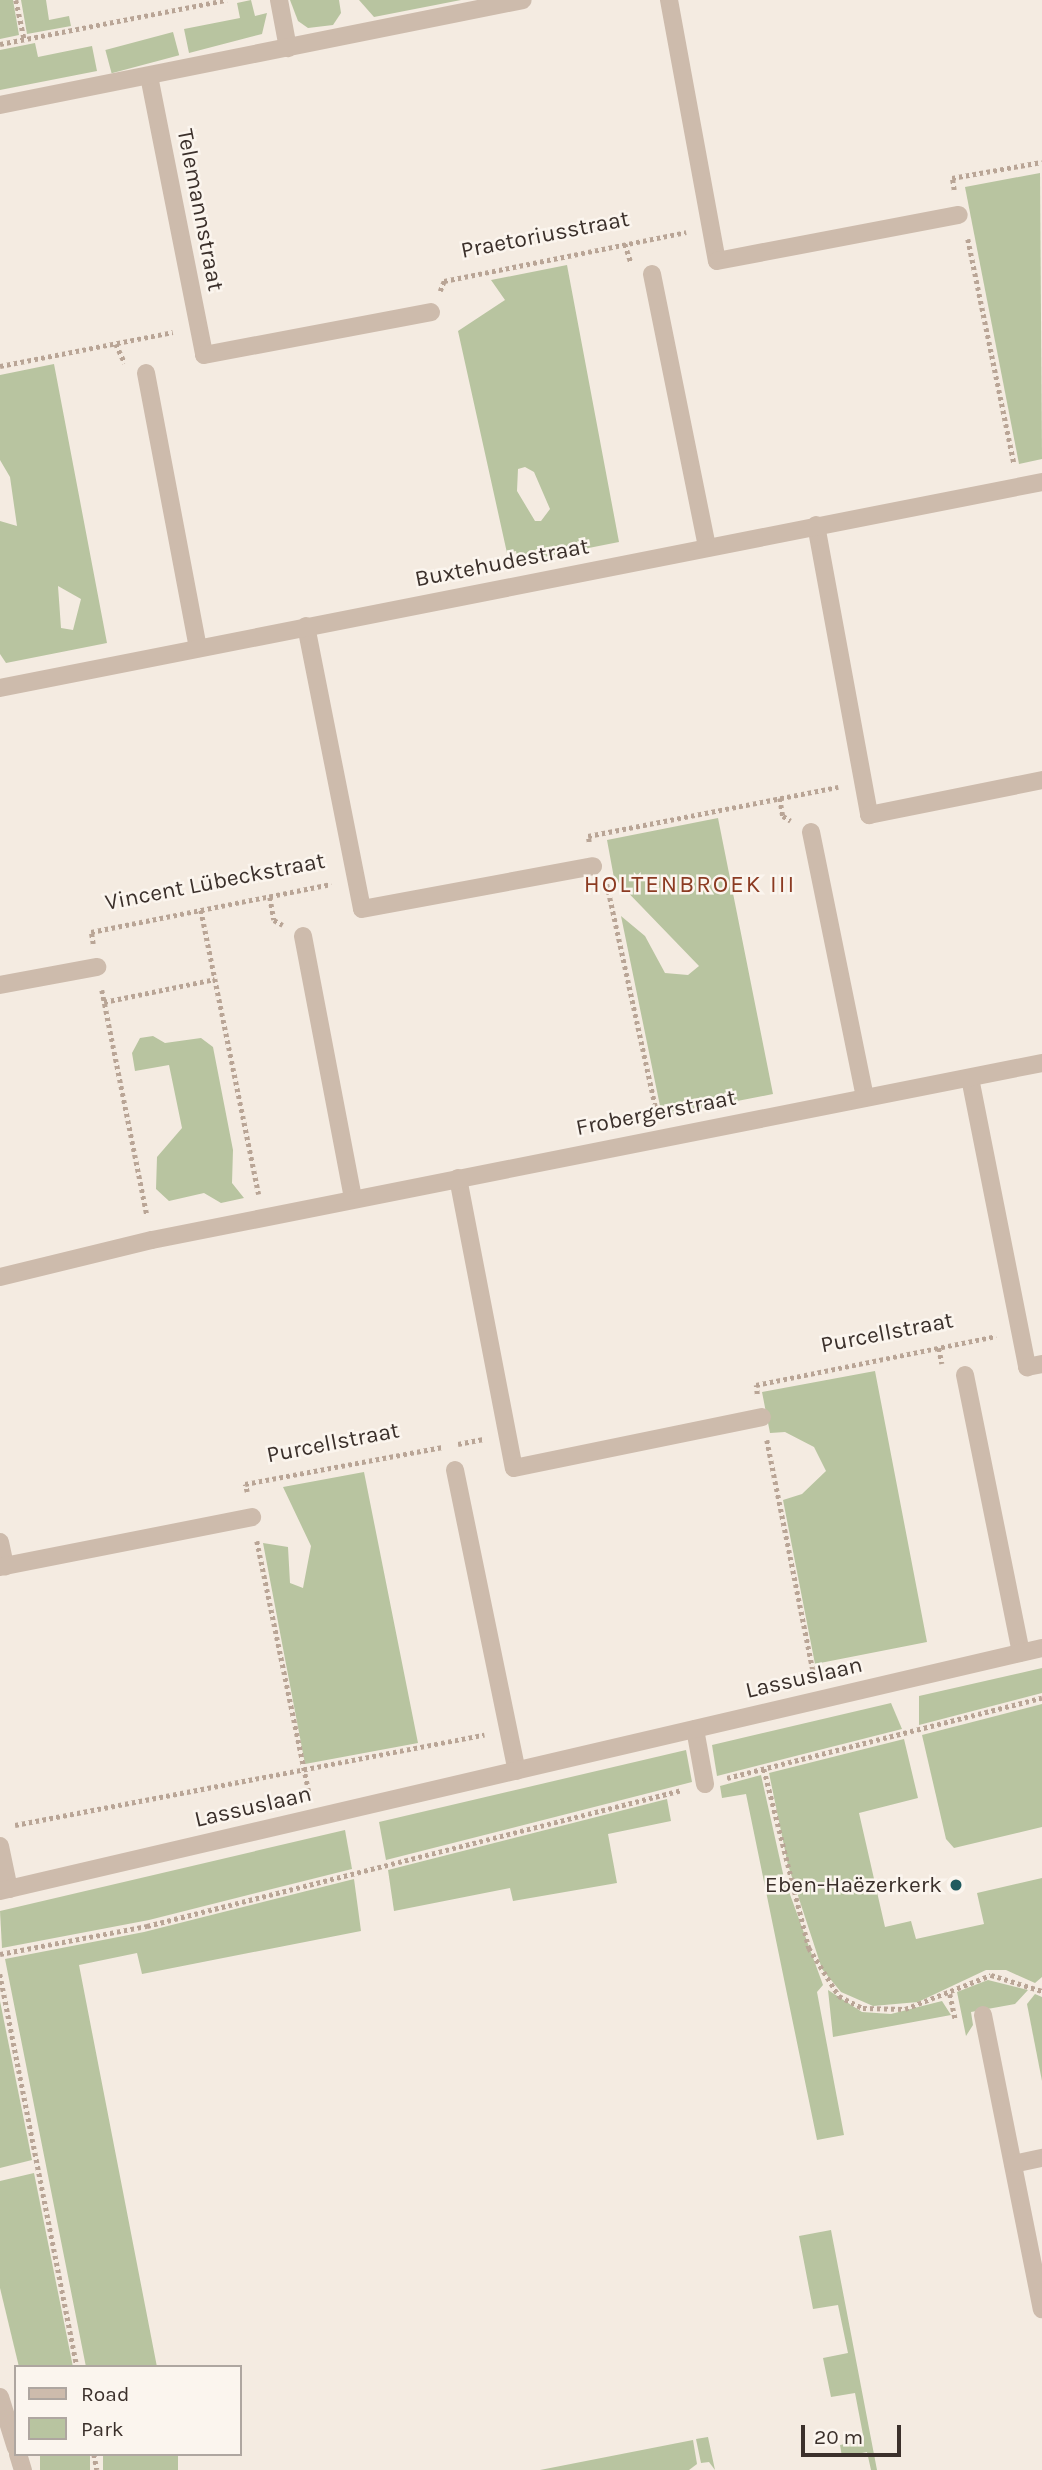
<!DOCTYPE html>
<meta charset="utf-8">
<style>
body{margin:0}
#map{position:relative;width:1042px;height:2470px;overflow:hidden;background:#f4ebe1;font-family:Karla,sans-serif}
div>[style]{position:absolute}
.green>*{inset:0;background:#b8c4a0;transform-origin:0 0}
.path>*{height:4.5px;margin-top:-2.25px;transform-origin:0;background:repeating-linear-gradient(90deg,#b9a596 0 3.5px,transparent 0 7px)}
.minor>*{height:18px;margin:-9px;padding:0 9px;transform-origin:9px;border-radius:9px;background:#cdbbac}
.dots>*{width:19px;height:19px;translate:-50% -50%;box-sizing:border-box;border:4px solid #fbf5ee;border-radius:50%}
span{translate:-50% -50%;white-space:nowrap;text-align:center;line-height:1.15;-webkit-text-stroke:5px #fbf5ee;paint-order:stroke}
.street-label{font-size:23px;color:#3b302b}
.poi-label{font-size:23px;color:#3b302b}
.right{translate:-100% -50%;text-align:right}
.neighbourhood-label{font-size:24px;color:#8c3b22;letter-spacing:2px}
.legend{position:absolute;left:14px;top:2365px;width:228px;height:91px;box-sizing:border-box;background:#fbf5ee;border:2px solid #aea6a0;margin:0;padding:9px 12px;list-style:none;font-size:21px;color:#3b302b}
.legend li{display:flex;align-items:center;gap:14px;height:35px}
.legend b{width:35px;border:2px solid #aea6a0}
.scale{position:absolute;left:801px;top:2425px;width:100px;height:32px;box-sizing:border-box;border:4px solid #3b302b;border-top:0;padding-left:9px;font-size:21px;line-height:24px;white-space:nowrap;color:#3b302b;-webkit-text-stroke:5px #fbf5ee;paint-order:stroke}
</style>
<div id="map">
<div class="green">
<div style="clip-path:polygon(0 0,13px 0,19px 35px,0 39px)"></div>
<div style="clip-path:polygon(21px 0,46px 0,49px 20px,69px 16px,71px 26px,27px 34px)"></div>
<div style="clip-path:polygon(251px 0,255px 16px,267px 13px,262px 34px,189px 53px,184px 29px,240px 18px,237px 3px)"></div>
<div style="clip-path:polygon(290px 0,339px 0,341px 13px,333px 25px,308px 28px,298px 21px)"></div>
<div style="clip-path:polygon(359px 0,461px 0,374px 17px)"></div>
<div style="left:173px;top:32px;width:24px;height:70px;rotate:75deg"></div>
<div style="clip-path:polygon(35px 43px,38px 57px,92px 46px,97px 71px,0 90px,0 50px)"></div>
<div style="clip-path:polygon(1040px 173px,1042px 459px,1019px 464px,965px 187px)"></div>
<div style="clip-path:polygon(evenodd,567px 265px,619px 542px,518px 562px,516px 551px,507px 553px,458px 331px,505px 300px,491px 280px,567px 265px,525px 467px,534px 472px,550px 509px,541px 521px,535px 521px,517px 491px,518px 469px,525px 467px)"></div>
<div style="clip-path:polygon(evenodd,54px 364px,107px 643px,6px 663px,0 654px,0 521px,17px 526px,10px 477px,0 460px,0 375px,54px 364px,58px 586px,81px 599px,73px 630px,61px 628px,58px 586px)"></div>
<div style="clip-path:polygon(718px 818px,773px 1094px,671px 1114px,670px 1105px,660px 1106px,621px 916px,645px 936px,665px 973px,688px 975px,699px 966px,614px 878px,607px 840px)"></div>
<div style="clip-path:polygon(153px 1036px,165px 1043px,201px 1038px,213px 1047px,233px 1150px,232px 1183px,244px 1198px,221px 1203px,204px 1193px,169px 1201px,156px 1189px,157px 1157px,182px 1128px,169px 1065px,135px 1071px,132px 1053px,140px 1038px)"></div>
<div style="clip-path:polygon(875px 1371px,927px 1642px,815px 1664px,783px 1500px,802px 1494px,826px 1471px,814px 1447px,785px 1432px,770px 1433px,762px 1392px)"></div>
<div style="clip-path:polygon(364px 1472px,418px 1743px,305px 1764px,263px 1543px,288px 1547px,290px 1583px,303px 1588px,311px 1546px,283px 1487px)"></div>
<div style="clip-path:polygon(1042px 1668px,1042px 1693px,919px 1725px,919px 1696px)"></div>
<div style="clip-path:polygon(891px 1703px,902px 1729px,717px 1776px,712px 1745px)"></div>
<div style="clip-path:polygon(1042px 1704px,1042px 1827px,954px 1848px,946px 1839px,922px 1735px)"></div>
<div style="clip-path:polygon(904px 1739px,918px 1798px,859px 1813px,885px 1927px,911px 1921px,916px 1939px,984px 1924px,977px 1893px,1042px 1878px,1042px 1977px,1035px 1983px,1006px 1970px,986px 1970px,918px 2002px,873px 2006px,841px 1992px,822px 1969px,788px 1865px,769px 1773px)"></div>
<div style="clip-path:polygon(686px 1750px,692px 1782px,386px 1860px,379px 1822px)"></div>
<div style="clip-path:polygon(761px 1775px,784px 1878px,823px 1985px,817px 1992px,844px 2135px,817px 2140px,746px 1794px,722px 1798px,720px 1786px)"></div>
<div style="clip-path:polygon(667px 1799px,671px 1821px,608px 1834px,617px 1883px,513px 1901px,510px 1888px,394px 1911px,388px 1870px)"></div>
<div style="clip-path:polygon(345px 1830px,352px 1869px,149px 1920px,2px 1948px,0 1911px)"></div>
<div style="clip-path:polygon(354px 1879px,361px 1931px,142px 1974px,137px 1953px,79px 1965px,157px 2367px,86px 2367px,5px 1959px,144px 1932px)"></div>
<div style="clip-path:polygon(988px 1980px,1028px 1990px,1015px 2004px,971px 2012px,973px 2025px,966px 2036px,957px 1992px)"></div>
<div style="clip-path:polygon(828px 1990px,862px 2012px,891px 2014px,942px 2001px,951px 2015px,833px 2037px)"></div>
<div style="clip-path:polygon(1035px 1994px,1042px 1997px,1042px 2081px,1027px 2004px)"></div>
<div style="clip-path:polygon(0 2001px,32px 2160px,0 2168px)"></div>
<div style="clip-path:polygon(34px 2173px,73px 2367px,19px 2367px,0 2288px,0 2181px)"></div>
<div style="clip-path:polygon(831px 2230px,851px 2334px,877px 2470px,871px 2470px,867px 2452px,842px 2457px,840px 2445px,864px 2440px,855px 2393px,831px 2397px,823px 2358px,848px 2353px,838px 2305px,813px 2309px,799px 2236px)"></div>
<div style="clip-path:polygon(708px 2437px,715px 2470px,709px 2462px,701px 2463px,696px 2439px)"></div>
<div style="clip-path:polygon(693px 2440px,697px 2464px,689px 2470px,540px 2470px)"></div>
<div style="left:40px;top:2454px;width:50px;height:16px"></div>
<div style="left:103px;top:2454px;width:75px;height:16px"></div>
</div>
<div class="path">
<div style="left:16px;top:0;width:40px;rotate:78deg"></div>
<div style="left:0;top:44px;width:231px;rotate:-11deg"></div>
<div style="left:954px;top:190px;width:12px;rotate:-99deg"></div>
<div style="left:952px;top:178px;width:91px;rotate:-10.1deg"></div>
<div style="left:968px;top:239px;width:229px;rotate:78.4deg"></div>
<div style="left:625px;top:244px;width:19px;rotate:72deg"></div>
<div style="left:440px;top:291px;width:11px;rotate:-68deg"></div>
<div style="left:444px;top:281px;width:247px;rotate:-11.4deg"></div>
<div style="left:116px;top:344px;width:21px;rotate:65deg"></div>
<div style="left:0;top:366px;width:176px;rotate:-11.1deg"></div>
<div style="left:780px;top:798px;width:18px;rotate:81deg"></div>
<div style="left:783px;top:816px;width:9px;rotate:32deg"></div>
<div style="left:589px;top:842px;width:6px;rotate:-99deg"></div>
<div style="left:588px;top:836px;width:255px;rotate:-11.1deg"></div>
<div style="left:607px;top:884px;width:235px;rotate:77.7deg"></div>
<div style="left:270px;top:897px;width:23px;rotate:80deg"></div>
<div style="left:274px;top:920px;width:10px;rotate:29deg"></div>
<div style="left:201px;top:910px;width:290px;rotate:78.5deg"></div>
<div style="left:93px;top:944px;width:12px;rotate:-99deg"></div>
<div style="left:91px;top:932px;width:245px;rotate:-11.3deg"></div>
<div style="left:102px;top:990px;width:229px;rotate:78.7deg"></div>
<div style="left:104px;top:1002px;width:113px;rotate:-11.7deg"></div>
<div style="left:939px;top:1348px;width:16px;rotate:79deg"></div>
<div style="left:757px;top:1394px;width:9px;rotate:-96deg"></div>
<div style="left:756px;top:1385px;width:245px;rotate:-11.5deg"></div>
<div style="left:767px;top:1440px;width:240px;rotate:78.7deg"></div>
<div style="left:458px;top:1444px;width:26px;rotate:-11deg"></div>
<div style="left:247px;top:1492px;width:8px;rotate:-104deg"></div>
<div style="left:245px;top:1484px;width:201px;rotate:-10.6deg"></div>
<div style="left:257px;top:1541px;width:257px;rotate:78.3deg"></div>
<div style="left:764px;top:1769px;width:185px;rotate:75.9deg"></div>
<div style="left:809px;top:1948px;width:57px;rotate:58deg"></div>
<div style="left:839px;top:1996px;width:27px;rotate:27deg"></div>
<div style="left:863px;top:2008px;width:42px;rotate:1.4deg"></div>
<div style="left:905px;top:2009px;width:92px;rotate:-21.6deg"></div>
<div style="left:991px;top:1975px;width:53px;rotate:17.4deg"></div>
<div style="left:727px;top:1778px;width:325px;rotate:-14.3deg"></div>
<div style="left:15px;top:1825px;width:478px;rotate:-10.9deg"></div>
<div style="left:0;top:1954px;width:150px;rotate:-10.8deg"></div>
<div style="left:147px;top:1926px;width:552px;rotate:-14.26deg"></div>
<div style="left:0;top:1974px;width:400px;rotate:78.9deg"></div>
<div style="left:950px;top:1994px;width:25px;rotate:78deg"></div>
<div style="left:94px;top:2454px;width:16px;rotate:79deg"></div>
</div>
<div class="minor">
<div style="left:279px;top:0;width:49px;rotate:79.4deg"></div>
<div style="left:669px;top:0;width:265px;rotate:79.6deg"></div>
<div style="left:717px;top:261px;width:246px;rotate:-10.8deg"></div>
<div style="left:149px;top:76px;width:284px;rotate:78.8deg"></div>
<div style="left:204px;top:355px;width:231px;rotate:-10.7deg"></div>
<div style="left:0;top:105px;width:533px;rotate:-11.35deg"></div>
<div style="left:652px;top:274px;width:278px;rotate:78.6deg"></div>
<div style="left:146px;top:373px;width:279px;rotate:79.3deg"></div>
<div style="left:816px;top:525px;width:295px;rotate:79.6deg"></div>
<div style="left:869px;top:815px;width:177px;rotate:-11.4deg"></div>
<div style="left:306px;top:626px;width:288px;rotate:78.8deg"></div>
<div style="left:362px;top:909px;width:235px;rotate:-10.5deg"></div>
<div style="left:0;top:688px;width:1062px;rotate:-11.18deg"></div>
<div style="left:811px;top:832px;width:271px;rotate:78.5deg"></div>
<div style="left:303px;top:936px;width:268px;rotate:79.2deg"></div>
<div style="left:0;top:985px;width:99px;rotate:-10.5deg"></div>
<div style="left:970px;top:1078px;width:295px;rotate:78.8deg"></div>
<div style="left:1027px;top:1367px;width:15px;rotate:-11deg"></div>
<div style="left:458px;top:1178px;width:295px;rotate:79.1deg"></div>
<div style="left:514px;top:1468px;width:253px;rotate:-11.6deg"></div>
<div style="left:0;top:1277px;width:156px;rotate:-13.7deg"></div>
<div style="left:152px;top:1240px;width:907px;rotate:-11.25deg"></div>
<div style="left:965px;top:1375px;width:283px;rotate:78.6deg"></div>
<div style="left:455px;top:1470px;width:307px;rotate:78.4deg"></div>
<div style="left:0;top:1542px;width:25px;rotate:78deg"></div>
<div style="left:0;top:1567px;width:257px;rotate:-11.2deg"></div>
<div style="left:695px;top:1729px;width:56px;rotate:79.7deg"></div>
<div style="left:0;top:1846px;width:44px;rotate:78.2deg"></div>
<div style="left:0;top:1891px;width:1070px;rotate:-13.13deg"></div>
<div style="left:983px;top:2015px;width:300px;rotate:78.7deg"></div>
<div style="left:1013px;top:2164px;width:30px;rotate:-12deg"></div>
<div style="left:0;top:2397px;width:53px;rotate:72.6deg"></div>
<div style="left:18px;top:2454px;width:17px;rotate:73deg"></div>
</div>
<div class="dots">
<div style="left:956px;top:1885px;background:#1f5a5e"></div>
</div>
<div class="street-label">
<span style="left:200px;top:210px;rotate:79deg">Telemannstraat</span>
<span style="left:545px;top:235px;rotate:-11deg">Praetoriusstraat</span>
<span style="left:502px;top:563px;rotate:-11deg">Buxtehudestraat</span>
<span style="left:215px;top:882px;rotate:-11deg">Vincent Lübeckstraat</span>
<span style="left:656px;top:1113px;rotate:-11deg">Frobergerstraat</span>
<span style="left:887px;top:1333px;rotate:-11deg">Purcellstraat</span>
<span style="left:333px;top:1443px;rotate:-11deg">Purcellstraat</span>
<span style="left:804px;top:1678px;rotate:-13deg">Lassuslaan</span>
<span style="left:253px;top:1807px;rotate:-13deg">Lassuslaan</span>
</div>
<div class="poi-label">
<span class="right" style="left:942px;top:1885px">Eben-Haëzerkerk</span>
</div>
<div class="neighbourhood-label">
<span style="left:690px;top:885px">HOLTENBROEK III</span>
</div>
<ul class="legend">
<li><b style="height:9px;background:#cdbbac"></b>Road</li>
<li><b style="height:19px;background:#b8c4a0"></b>Park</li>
</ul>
<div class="scale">20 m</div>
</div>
